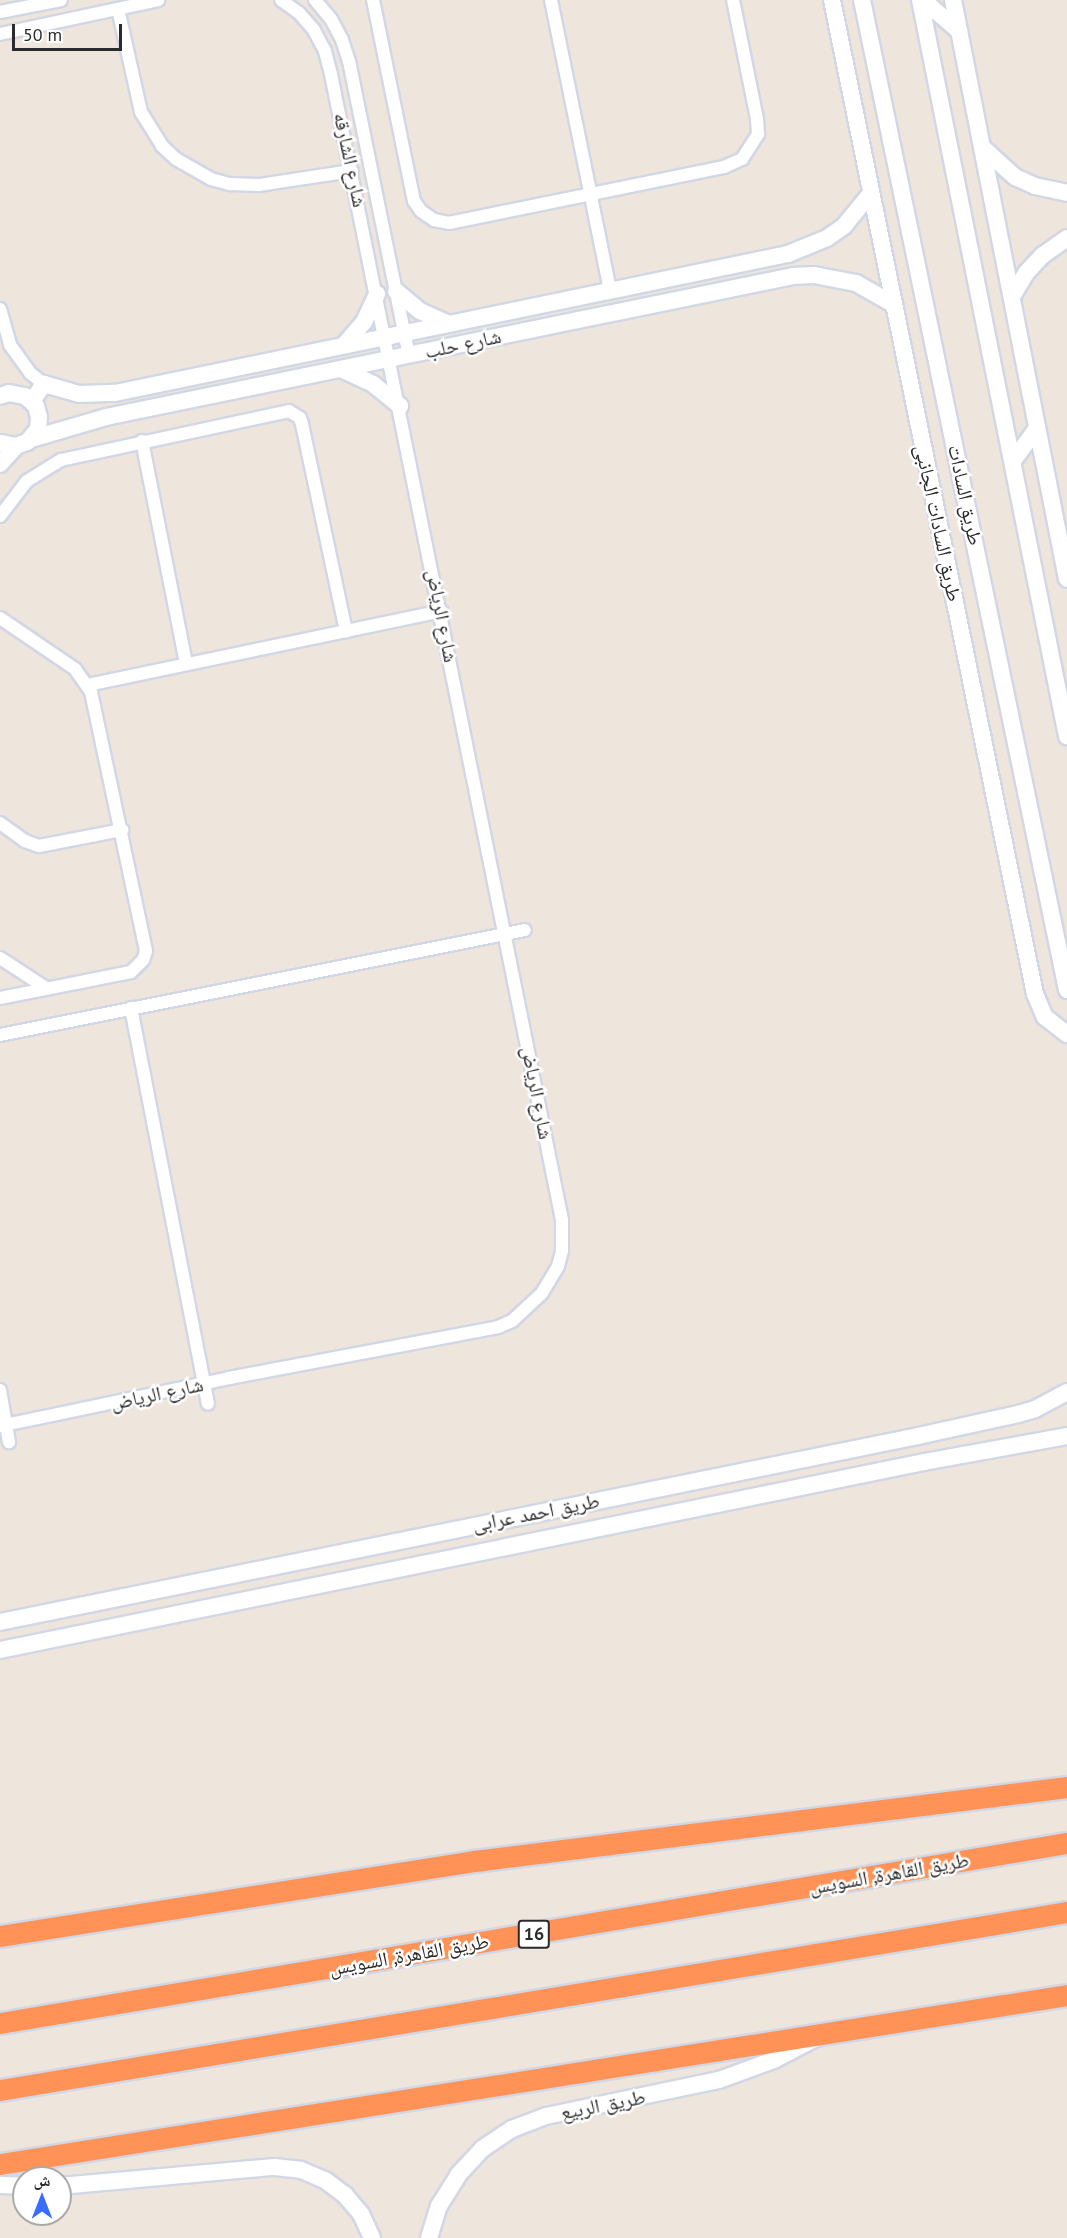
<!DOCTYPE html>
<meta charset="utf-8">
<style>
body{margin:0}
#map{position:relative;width:1067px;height:2238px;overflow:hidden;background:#eee5dd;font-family:"PT Sans","Noto Naskh Arabic",sans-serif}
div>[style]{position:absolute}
.roads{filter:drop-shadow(2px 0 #d2d7e5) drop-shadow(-2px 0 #d2d7e5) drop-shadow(0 2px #d2d7e5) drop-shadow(0 -2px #d2d7e5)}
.street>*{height:12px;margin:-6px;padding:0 6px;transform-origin:6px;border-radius:6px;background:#fff}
.secondary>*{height:16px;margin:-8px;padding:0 8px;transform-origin:8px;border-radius:8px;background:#fff}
.highway>*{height:21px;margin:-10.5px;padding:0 10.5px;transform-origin:10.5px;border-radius:10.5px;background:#ff9357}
span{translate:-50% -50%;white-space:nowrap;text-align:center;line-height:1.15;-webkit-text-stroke:5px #fff;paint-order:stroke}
.shield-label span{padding:2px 4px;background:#fff;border:2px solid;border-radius:4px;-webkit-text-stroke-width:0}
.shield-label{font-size:18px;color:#2b2b2b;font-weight:700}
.street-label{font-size:20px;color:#2b2b2b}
.north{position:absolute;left:12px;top:2166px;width:60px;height:60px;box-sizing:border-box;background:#fff;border:2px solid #aaa;border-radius:50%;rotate:0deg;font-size:16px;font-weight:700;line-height:24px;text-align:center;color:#2b2b2b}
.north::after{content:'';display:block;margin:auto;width:21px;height:27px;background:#396dff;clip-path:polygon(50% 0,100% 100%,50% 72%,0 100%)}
.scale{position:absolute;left:12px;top:24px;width:110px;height:27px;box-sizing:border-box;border:3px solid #2b2b2b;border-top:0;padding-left:8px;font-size:18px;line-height:21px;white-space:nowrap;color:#2b2b2b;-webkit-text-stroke:4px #fff;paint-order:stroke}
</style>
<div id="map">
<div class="roads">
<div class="street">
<div style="left:315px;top:0;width:25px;rotate:50deg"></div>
<div style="left:331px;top:19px;width:24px;rotate:62deg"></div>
<div style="left:342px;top:40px;width:22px;rotate:72deg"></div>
<div style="left:349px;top:61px;width:300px;rotate:78.5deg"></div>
<div style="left:373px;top:0;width:205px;rotate:78.5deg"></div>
<div style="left:414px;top:201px;width:12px;rotate:55deg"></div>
<div style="left:421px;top:211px;width:16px;rotate:35deg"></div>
<div style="left:434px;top:220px;width:15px;rotate:11deg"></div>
<div style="left:449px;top:223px;width:281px;rotate:-11.5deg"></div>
<div style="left:724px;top:167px;width:20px;rotate:-24deg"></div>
<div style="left:742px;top:159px;width:30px;rotate:-57deg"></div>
<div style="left:758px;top:134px;width:15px;rotate:-94deg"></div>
<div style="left:757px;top:119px;width:121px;rotate:-101.4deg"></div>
<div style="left:551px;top:0;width:296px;rotate:78.5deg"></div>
<div style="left:118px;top:9px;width:106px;rotate:77.4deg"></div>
<div style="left:141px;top:112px;width:40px;rotate:58deg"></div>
<div style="left:162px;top:146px;width:19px;rotate:43deg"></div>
<div style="left:176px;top:159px;width:40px;rotate:29.7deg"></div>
<div style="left:211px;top:179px;width:20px;rotate:15deg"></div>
<div style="left:230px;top:184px;width:29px;rotate:2deg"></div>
<div style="left:259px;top:185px;width:94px;rotate:-8.6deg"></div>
<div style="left:0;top:12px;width:62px;rotate:-11.1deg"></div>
<div style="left:0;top:34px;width:162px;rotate:-12.1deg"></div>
<div style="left:0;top:309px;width:37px;rotate:74deg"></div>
<div style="left:10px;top:345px;width:34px;rotate:54deg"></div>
<div style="left:30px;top:373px;width:18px;rotate:38deg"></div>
<div style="left:142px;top:441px;width:227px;rotate:78.8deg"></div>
<div style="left:0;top:516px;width:44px;rotate:-52.4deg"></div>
<div style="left:27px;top:481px;width:40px;rotate:-32deg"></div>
<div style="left:61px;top:460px;width:233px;rotate:-12.1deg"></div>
<div style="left:289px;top:411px;width:13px;rotate:32deg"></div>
<div style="left:300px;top:418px;width:6px;rotate:72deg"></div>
<div style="left:302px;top:424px;width:212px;rotate:78deg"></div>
<div style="left:0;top:618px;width:91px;rotate:34.2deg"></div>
<div style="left:75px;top:669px;width:28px;rotate:55deg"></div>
<div style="left:91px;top:692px;width:265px;rotate:78deg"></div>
<div style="left:146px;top:951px;width:9px;rotate:108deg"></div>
<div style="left:143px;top:960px;width:17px;rotate:135deg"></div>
<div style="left:131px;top:972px;width:134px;rotate:168.8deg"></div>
<div style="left:88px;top:685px;width:361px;rotate:-11.8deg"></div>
<div style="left:0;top:823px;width:31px;rotate:36deg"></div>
<div style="left:25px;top:841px;width:15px;rotate:20deg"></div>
<div style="left:39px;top:846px;width:85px;rotate:-10.9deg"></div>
<div style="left:0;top:958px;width:55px;rotate:33.1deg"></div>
<div style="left:131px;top:1008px;width:403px;rotate:79deg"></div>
<div style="left:0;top:1035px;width:535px;rotate:-11.31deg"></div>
<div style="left:0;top:1390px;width:53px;rotate:80.2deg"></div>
<div style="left:0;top:1426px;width:234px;rotate:-11.8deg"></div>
<div style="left:229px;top:1378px;width:274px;rotate:-10.7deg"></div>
<div style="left:498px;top:1327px;width:15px;rotate:-23deg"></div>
<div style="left:512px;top:1321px;width:41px;rotate:-43deg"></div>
<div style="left:542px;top:1293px;width:31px;rotate:-59deg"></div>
<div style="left:558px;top:1266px;width:16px;rotate:-75deg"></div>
<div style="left:562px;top:1251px;width:31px;rotate:-90deg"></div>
<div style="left:562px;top:1220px;width:1169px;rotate:-101.4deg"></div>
<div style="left:331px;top:74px;width:24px;rotate:-105deg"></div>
<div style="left:325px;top:51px;width:24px;rotate:-118deg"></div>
<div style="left:314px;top:30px;width:23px;rotate:-131deg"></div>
<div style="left:299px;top:13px;width:22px;rotate:-144deg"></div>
</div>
<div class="secondary">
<div style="left:832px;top:0;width:1015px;rotate:78.46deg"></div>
<div style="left:1035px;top:994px;width:25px;rotate:67deg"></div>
<div style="left:1045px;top:1017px;width:28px;rotate:38deg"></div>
<div style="left:862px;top:0;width:1011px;rotate:78.3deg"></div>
<div style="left:920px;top:0;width:751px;rotate:78.71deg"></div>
<div style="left:923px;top:0;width:48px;rotate:40.7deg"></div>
<div style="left:953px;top:0;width:590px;rotate:78.86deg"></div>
<div style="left:983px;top:148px;width:43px;rotate:42.2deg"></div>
<div style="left:1015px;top:177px;width:22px;rotate:24deg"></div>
<div style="left:1035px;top:186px;width:33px;rotate:12deg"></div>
<div style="left:396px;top:291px;width:31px;rotate:40deg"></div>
<div style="left:420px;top:311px;width:30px;rotate:24deg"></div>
<div style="left:1013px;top:295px;width:26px;rotate:-59deg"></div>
<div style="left:1026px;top:273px;width:25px;rotate:-47deg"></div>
<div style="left:1043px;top:255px;width:29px;rotate:-35deg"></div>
<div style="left:344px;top:345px;width:30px;rotate:-49deg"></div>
<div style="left:364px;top:322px;width:31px;rotate:-65deg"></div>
<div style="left:341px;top:369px;width:35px;rotate:25deg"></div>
<div style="left:373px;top:384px;width:35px;rotate:39deg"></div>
<div style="left:0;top:396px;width:9px;rotate:-18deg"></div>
<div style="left:9px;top:393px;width:16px;rotate:11deg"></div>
<div style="left:25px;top:396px;width:15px;rotate:42deg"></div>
<div style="left:36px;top:406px;width:11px;rotate:75deg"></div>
<div style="left:39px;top:417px;width:12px;rotate:95deg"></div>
<div style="left:38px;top:429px;width:17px;rotate:130deg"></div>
<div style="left:27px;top:442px;width:12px;rotate:160deg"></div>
<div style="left:16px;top:446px;width:16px;rotate:-169deg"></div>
<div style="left:32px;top:401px;width:21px;rotate:-55deg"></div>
<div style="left:44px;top:384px;width:36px;rotate:16deg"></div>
<div style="left:79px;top:394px;width:36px;rotate:-2deg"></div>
<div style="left:115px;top:393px;width:687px;rotate:-11.67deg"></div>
<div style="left:788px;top:254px;width:42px;rotate:-22.3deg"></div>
<div style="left:827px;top:238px;width:21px;rotate:-35deg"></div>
<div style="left:844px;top:226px;width:43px;rotate:-50.7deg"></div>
<div style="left:31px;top:439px;width:78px;rotate:-16.3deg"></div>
<div style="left:106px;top:417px;width:701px;rotate:-11.6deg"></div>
<div style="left:793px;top:276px;width:21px;rotate:-3deg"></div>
<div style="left:814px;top:275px;width:43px;rotate:10.8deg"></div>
<div style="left:856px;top:283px;width:43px;rotate:29.6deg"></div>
<div style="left:1013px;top:461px;width:41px;rotate:-54deg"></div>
<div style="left:0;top:464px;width:24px;rotate:-48deg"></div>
<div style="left:0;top:1622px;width:937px;rotate:-11.45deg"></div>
<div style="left:918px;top:1436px;width:102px;rotate:-12.4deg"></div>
<div style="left:1018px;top:1414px;width:18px;rotate:-16deg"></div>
<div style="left:1035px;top:1409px;width:36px;rotate:-28deg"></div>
<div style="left:0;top:1650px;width:943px;rotate:-11.5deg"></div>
<div style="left:924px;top:1462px;width:145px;rotate:-10.3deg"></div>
<div style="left:0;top:2185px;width:24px;rotate:2deg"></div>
<div style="left:60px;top:2186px;width:215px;rotate:-5.1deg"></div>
<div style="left:274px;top:2167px;width:27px;rotate:6deg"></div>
<div style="left:301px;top:2170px;width:26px;rotate:23deg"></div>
<div style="left:325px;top:2180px;width:25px;rotate:37deg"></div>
<div style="left:345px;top:2195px;width:25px;rotate:50deg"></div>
<div style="left:361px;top:2214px;width:26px;rotate:65deg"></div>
<div style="left:429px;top:2238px;width:34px;rotate:-73deg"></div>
<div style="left:439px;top:2206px;width:36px;rotate:-58deg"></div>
<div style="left:458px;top:2175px;width:35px;rotate:-47deg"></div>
<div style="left:482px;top:2149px;width:36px;rotate:-34deg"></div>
<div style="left:512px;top:2129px;width:36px;rotate:-21deg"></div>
<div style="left:546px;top:2116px;width:177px;rotate:-11.8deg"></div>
<div style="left:719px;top:2080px;width:59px;rotate:-20deg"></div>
<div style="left:774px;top:2060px;width:47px;rotate:-27.6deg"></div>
</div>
<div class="highway">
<div style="left:0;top:1936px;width:480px;rotate:-9deg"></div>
<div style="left:474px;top:1861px;width:598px;rotate:-7.11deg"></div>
<div style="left:0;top:2023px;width:1082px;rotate:-9.58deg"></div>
<div style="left:0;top:2090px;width:1082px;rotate:-9.47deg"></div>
<div style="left:0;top:2164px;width:1080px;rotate:-9deg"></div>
</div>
</div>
<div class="shield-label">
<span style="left:534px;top:1934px">16</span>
</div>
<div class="street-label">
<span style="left:350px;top:160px;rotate:78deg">شارع الشارقه</span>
<span style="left:463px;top:344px;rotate:-12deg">شارع حلب</span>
<span style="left:965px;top:495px;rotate:78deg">طريق السادات</span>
<span style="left:938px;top:523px;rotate:78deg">طريق السادات الجانبى</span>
<span style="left:442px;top:616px;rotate:79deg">شارع الرياض</span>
<span style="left:537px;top:1093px;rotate:79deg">شارع الرياض</span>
<span style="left:157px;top:1394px;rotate:-12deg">شارع الرياض</span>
<span style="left:536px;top:1513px;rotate:-11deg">طريق احمد عرابى</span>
<span style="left:889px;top:1874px;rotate:-10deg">طريق القاهرة, السويس</span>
<span style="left:409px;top:1955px;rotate:-10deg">طريق القاهرة, السويس</span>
<span style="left:603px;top:2105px;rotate:-11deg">طريق الربيع</span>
</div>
<div class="north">ش</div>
<div class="scale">50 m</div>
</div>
